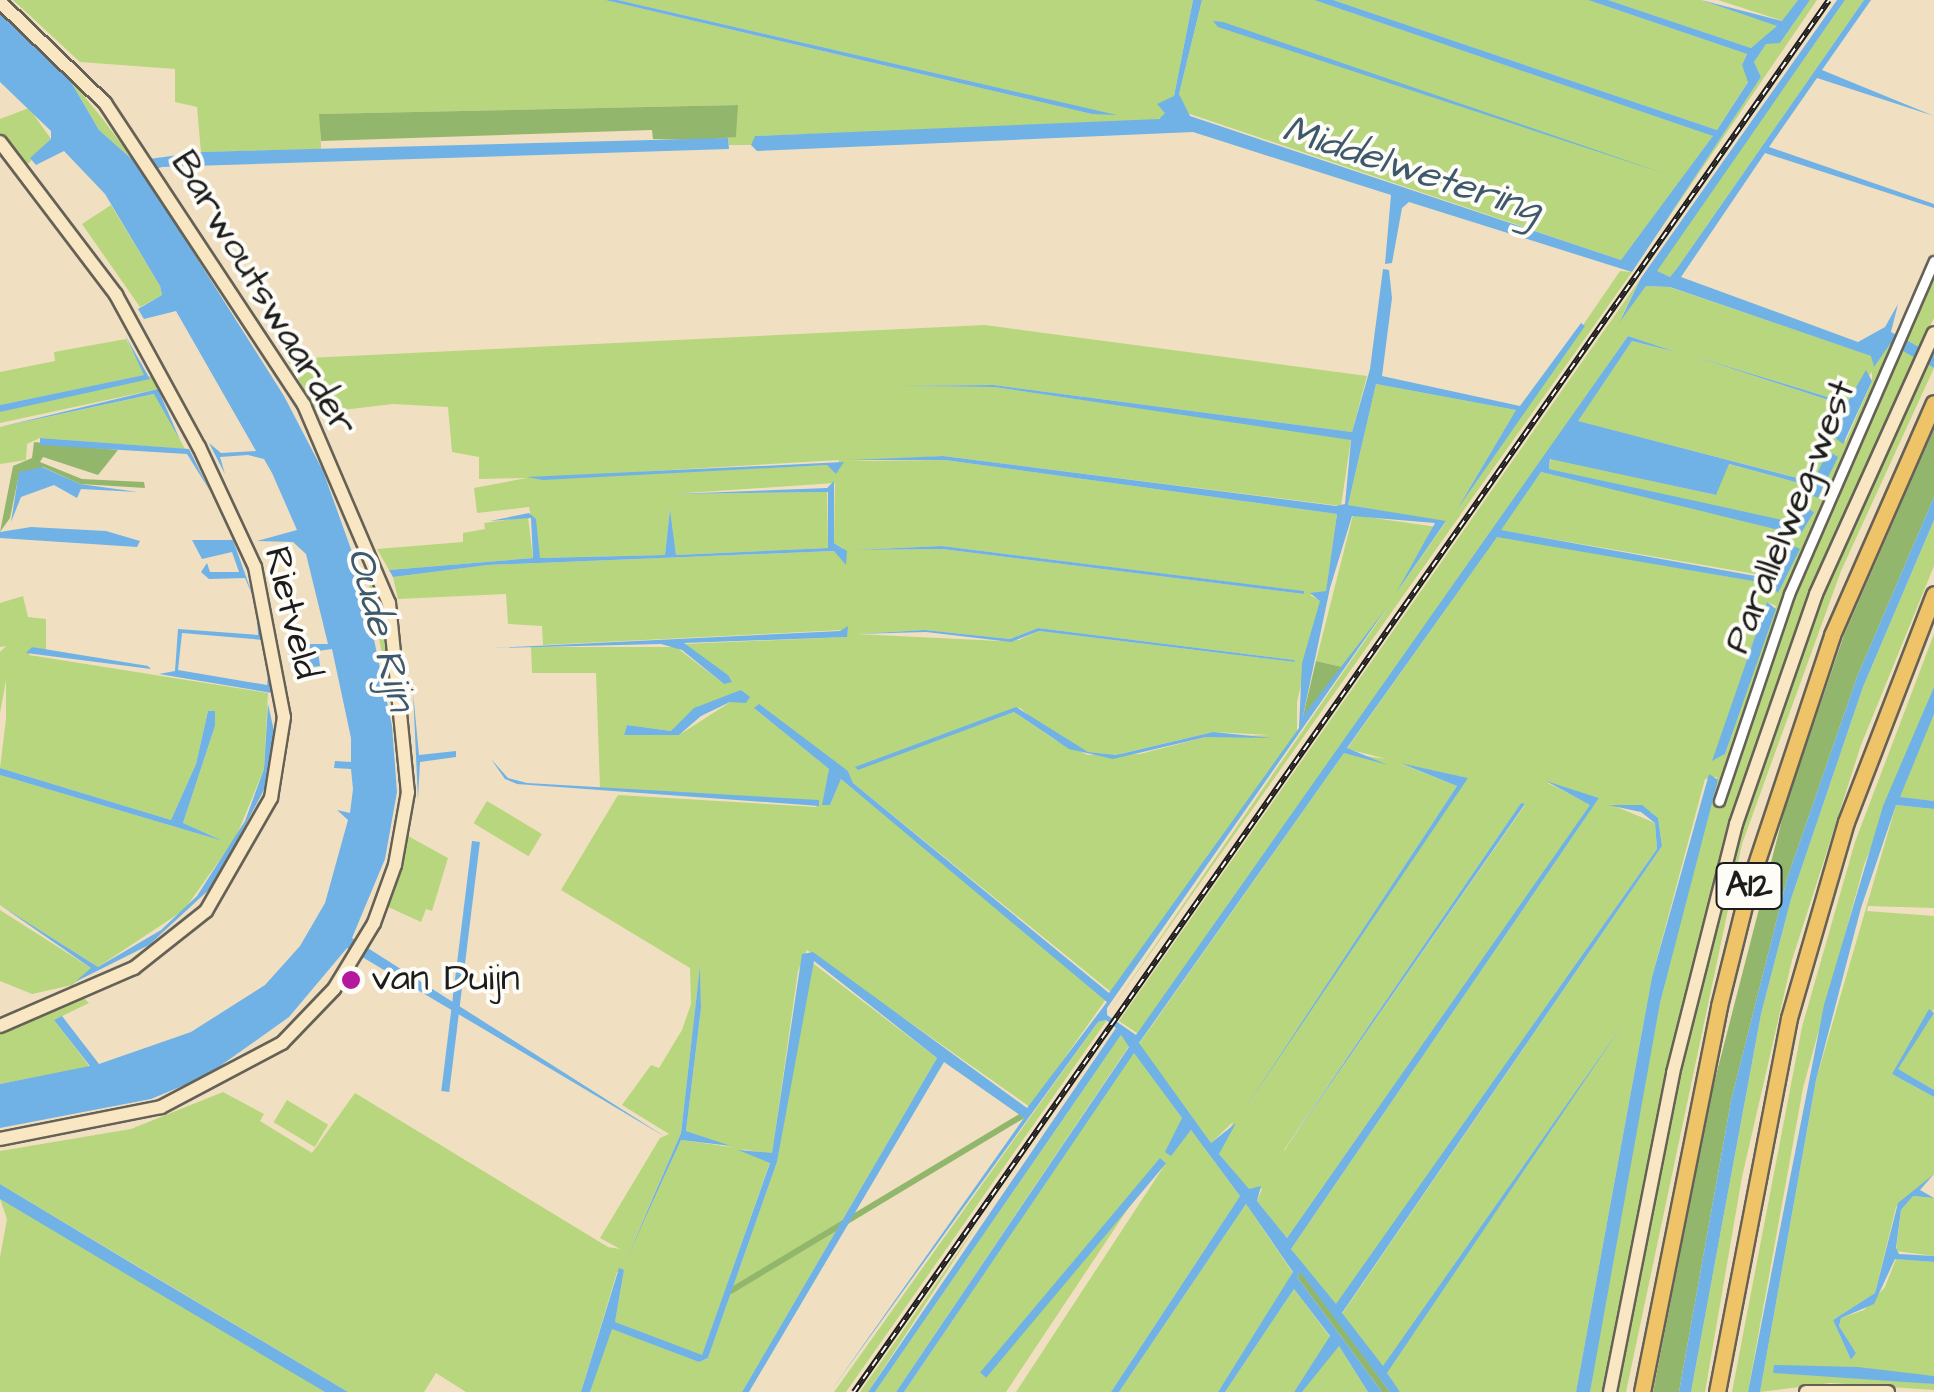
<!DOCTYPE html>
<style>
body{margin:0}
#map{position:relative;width:1934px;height:1392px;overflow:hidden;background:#f0e0c1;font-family:"Architects Daughter",sans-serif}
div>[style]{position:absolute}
.green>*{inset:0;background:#b8d67d;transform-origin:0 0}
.forest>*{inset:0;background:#92b76c;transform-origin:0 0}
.water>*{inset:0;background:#70b2e5;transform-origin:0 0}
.roads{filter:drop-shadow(2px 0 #666156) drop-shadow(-2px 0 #666156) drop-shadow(0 2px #666156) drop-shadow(0 -2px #666156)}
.street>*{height:9px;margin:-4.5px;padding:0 4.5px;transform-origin:4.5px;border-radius:4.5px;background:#fff}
.secondary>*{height:12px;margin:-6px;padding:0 6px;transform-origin:6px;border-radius:6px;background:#f9e7c3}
.highway>*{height:15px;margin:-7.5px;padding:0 7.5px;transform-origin:7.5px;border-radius:7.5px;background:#efc469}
.rail>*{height:6px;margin-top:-3px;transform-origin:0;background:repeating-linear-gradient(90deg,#fdfcf7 0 8px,#1c1c1c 0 16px);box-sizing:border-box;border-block:2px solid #1c1c1c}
.dots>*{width:28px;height:28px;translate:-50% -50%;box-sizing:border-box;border:5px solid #fdfcf7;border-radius:50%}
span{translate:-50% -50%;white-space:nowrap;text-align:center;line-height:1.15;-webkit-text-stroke:8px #fdfcf7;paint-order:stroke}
.shield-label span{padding:2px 8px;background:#fdfcf7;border:2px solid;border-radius:8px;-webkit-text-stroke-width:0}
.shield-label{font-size:35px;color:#1c1c1c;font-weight:700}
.street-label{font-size:38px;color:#1c1c1c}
.poi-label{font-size:38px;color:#1c1c1c}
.left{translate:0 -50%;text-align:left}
.water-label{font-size:40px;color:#3e586c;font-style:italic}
</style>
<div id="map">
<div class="green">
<div style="clip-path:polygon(13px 0,605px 0,1092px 114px,1106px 113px,618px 0,1193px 0,1174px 96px,1165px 117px,1144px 122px,756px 136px,751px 145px,729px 145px,728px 138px,736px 136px,737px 105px,320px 114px,321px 149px,201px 152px,197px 107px,175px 102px,175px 69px,80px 62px)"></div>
<div style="clip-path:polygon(1202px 0,1314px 0,1714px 136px,1621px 260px,1187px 113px,1179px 94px)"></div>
<div style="clip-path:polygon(1333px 0,1588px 0,1747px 54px,1742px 65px,1749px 80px,1717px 130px)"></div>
<div style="clip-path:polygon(1608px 0,1701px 0,1778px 26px,1751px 48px)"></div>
<div style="clip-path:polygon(1718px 0,1798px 0,1783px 21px)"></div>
<div style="clip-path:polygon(1810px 0,1817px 0,1635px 267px,1761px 77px,1754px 62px,1766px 43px,1780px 43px)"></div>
<div style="clip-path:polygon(1845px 0,1864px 0,1678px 267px,1670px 277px,1656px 271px)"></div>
<div style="clip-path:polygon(68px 77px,102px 118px,134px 161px,99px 130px)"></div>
<div style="clip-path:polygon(29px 108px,51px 139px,27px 165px,0 134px,0 119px)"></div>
<div style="clip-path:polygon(111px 205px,160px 286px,162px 295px,140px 307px,82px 224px)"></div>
<div style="clip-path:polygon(1620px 271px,1632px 272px,1107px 1015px,1388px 607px,1342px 667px,1316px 661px,1353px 515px,1437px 527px,1396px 593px,1446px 522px,1348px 505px,1376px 384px,1516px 410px,1456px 511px)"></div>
<div style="clip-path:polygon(1934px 272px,1934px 318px,1919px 347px,1902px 339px)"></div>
<div style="clip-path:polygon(evenodd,1641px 278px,1619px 322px,1646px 286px,1669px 287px,1872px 356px,1874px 366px,1890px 343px,1915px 356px,1802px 615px,1730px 826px,1670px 1058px,1604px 1392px,1590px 1392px,1605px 1287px,1660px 1003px,1717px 777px,1705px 779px,1652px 977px,1576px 1392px,1400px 1392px,1386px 1374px,1624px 1022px,1383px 1367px,1342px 1314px,1662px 846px,1658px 818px,1651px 812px,1610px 804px,1655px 823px,1657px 849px,1336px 1305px,1291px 1249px,1599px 798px,1546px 782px,1591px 805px,1287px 1238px,1257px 1201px,1262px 1189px,1249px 1190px,1219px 1154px,1233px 1122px,1211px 1143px,1139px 1044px,1344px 753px,1387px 759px,1347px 749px,1497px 536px,1770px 584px,1773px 591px,1773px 577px,1500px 530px,1541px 472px,1796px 532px,1801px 508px,1792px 523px,1549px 469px,1551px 458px,1715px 495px,1728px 464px,1811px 486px,1809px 494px,1828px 451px,1814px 482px,1577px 421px,1632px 341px,1676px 352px,1628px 336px,1140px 1035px,1119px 1021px,1641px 278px,1687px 354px,1847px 403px,1872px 372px,1872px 381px,1845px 443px,1847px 406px,1687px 354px,1641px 278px,1767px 602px,1776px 606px,1725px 754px,1713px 760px,1767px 602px,1641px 278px,1399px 763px,1467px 778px,1242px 1113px,1457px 786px,1399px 763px,1641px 278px,1521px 803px,1525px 805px,1284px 1151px,1284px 1150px,1521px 803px)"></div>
<div style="clip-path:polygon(evenodd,985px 325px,1367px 376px,1352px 432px,994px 385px,900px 386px,994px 387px,1351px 439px,1341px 506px,943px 456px,851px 461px,945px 460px,1337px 514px,1326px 592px,1310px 595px,1321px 601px,1297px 702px,1297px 733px,1111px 992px,853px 783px,848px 771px,754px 708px,829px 769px,825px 801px,830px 805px,841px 779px,1106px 999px,1030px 1107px,807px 950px,798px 971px,772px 1154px,741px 1149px,770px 1162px,702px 1356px,615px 1322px,624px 1270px,617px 1272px,581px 1392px,466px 1392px,436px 1373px,424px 1392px,348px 1392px,0 1184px,0 1151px,131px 1129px,223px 1092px,264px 1114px,260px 1121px,312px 1153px,355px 1093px,608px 1247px,620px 1249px,600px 1238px,660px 1138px,669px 1134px,622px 1105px,651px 1065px,659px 1068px,682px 1030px,691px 1004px,690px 968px,561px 890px,618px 795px,816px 807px,819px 801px,600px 788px,596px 673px,532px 673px,531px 647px,676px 647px,724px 684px,728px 675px,683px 644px,847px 637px,843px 630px,543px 645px,542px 626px,508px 624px,506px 594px,398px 599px,393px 577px,488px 565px,835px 551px,842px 553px,844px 564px,843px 548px,834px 543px,835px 483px,672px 494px,827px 492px,828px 548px,676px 555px,670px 509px,665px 555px,539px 558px,529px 507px,477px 513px,474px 488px,527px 478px,479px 479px,479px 457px,452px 452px,448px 407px,393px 404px,317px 413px,287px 359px,985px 325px,839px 460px,836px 473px,827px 465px,535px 478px,839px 460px,985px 325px,942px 546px,1303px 591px,1304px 594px,942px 549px,853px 550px,942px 546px,985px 325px,1038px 628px,1293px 660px,1294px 662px,1039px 631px,1019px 640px,1000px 641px,856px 634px,925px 630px,1010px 639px,1038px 628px,985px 325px,746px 692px,679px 735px,624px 735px,627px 725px,671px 731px,746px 692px,985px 325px,1020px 708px,1054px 736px,1088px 752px,1115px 755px,1213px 732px,1270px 735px,1206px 737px,1140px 754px,1088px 755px,1055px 740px,1014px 712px,856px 769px,1020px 708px,985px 325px,700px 967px,701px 1008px,686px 1131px,731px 1147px,681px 1140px,625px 1261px,681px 1133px,700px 967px)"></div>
<div style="clip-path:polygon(126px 339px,145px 375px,0 405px,0 372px,55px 361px,54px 352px)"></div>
<div style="clip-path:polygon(1926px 364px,1934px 368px,1841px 571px,1742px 844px,1626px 1392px,1616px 1392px,1680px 1065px,1747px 809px,1839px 555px)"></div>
<div style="clip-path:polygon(151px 376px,158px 389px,0 423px,0 412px)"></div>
<div style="clip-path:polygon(155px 394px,185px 449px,40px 438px,27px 444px,26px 460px,0 464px,0 427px)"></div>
<div style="clip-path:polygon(528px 517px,533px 558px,389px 570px,377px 549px,463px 542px,463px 533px,485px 529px,484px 523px)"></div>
<div style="clip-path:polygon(1934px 520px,1934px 566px,1861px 745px,1792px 960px,1742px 1177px,1705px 1392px,1691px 1392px,1761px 1014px,1791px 899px,1863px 687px)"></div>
<div style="clip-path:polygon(351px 527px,385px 606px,399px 745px,368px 579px)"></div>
<div style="clip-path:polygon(23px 596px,28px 617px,46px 619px,46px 650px,32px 647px,29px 655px,268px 693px,264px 769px,236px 837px,184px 910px,98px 967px,0 905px,0 775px,223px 841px,183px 823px,215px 726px,208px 711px,196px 764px,171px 820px,0 768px,6px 719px,6px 680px,0 713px,0 652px,6px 646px,0 647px,0 603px)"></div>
<div style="clip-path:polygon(1934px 634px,1934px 687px,1864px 865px,1803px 1088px,1748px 1392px,1732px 1392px,1802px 1027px,1855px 842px)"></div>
<div style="clip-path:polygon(1934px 714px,1934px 801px,1899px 798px,1931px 720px)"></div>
<div style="left:487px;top:801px;width:64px;height:26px;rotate:31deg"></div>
<div style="clip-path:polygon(1896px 805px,1934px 809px,1934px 908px,1868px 906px,1867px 911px,1934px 916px,1934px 1009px,1892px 1074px,1934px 1097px,1934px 1174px,1896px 1207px,1875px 1293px,1833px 1320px,1851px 1360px,1856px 1353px,1839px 1326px,1841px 1318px,1864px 1310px,1885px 1287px,1896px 1259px,1934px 1262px,1934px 1376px,1771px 1368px,1934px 1384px,1934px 1390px,1830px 1383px,1760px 1392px,1816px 1080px)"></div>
<div style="clip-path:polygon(408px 836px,448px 858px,432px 911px,426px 909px,421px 922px,386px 906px)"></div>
<div style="clip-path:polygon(0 910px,91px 968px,93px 969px,72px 985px,32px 994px,0 981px)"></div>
<div style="clip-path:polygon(810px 961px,937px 1058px,742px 1392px,590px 1392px,611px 1328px,699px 1362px,708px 1358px,777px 1162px)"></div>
<div style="clip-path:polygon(84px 998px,89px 1003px,54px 1020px,90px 1067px,0 1084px,0 1033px)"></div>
<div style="clip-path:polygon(1932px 1013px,1934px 1013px,1934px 1090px,1897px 1069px)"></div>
<div style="clip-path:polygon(1107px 1020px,846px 1392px,834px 1392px,1098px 1022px)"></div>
<div style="clip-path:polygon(1121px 1035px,1129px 1046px,896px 1392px,875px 1392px)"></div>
<div style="clip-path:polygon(1134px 1052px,1182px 1118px,1171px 1155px,1191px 1130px,1240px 1196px,1111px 1392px,1016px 1392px,1166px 1163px,1161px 1159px,1006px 1392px,904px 1392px)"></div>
<div style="left:287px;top:1100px;width:48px;height:26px;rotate:31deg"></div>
<div style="clip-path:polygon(1913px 1196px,1934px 1198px,1934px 1256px,1896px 1251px,1901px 1210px)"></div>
<div style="clip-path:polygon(0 1199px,285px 1367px,325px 1392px,0 1392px,0 1257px,7px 1219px)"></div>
<div style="clip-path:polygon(1246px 1204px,1293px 1273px,1218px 1392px,1119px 1392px)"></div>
<div style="clip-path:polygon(979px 1222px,868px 1392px,860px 1392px)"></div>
<div style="clip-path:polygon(1294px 1289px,1330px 1337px,1294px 1392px,1225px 1392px)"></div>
<div style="clip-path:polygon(1339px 1346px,1368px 1392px,1302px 1392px,1332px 1348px)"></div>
</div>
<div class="forest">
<div style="clip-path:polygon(738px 105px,736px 137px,702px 140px,653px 139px,652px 130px,321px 141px,319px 114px)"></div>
<div style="clip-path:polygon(1934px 429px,1934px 497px,1857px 677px,1787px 879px,1731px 1101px,1679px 1392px,1653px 1392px,1711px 1095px,1785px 808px,1844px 635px)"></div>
<div style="clip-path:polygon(34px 442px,118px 450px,98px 475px,43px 457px,40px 462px,82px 479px,144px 482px,145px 488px,80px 484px,43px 467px,18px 479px,10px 518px,0 532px,13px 466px,32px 458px)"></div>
<div style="clip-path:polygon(1316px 661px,1342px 667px,1306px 717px,1303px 716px)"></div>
<div style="left:1021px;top:1113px;width:6px;height:342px;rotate:59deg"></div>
<div style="clip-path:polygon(1301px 1272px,1308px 1280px,1390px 1392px,1382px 1392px,1297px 1277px)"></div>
</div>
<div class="water">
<div style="clip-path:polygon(605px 0,618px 0,1117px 115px,1092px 114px)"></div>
<div style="clip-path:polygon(1193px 0,1202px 0,1179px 94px,1190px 116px,1621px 260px,1713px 136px,1314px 0,1333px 0,1717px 130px,1748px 82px,1742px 65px,1747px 54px,1588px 0,1608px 0,1751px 48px,1777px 26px,1701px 0,1782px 21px,1798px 0,1810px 0,1780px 43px,1766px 44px,1754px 62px,1761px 77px,1632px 272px,1409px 202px,1402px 208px,1392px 263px,1385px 264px,1391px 195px,1193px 132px,757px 151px,751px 145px,755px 136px,1159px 119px,1165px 113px,1157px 104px,1174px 96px)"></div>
<div style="clip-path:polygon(1837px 0,1845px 0,1657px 271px,1670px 277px,1678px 267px,1864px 0,1871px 0,1822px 70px,1934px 116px,1817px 78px,1769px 147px,1934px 204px,1934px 208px,1765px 153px,1681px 277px,1858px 342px,1885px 327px,1898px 304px,1891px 332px,1934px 355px,1934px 368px,1890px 344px,1874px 367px,1871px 356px,1670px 287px,1646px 286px,1619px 323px,1641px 278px)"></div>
<div style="clip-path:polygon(0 14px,68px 77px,99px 130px,134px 161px,201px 152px,728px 138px,729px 149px,162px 167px,143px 173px,284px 396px,323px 471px,361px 577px,392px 726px,397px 792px,385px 859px,352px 938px,667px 1138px,347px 948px,289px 1017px,206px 1076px,151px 1099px,0 1128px,0 1084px,90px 1066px,54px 1020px,62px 1016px,99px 1064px,191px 1032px,265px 985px,300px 946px,325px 903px,348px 820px,337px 810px,350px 813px,353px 789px,351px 769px,334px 768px,335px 761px,351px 762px,351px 738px,332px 649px,318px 651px,320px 666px,291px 670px,287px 644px,328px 644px,306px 554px,293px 542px,257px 541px,297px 530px,272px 473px,264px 459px,248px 455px,220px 457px,225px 474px,209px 443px,221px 453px,256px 451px,176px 311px,144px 319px,138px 309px,162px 295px,160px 286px,105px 194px,64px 151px,36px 165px,30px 158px,51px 139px,51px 131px,0 82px)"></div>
<div style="clip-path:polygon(1213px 21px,1223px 22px,1666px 174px,1218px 27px)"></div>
<div style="clip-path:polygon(1383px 269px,1389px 270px,1392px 298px,1382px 376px,1520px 406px,1581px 323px,1585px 326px,1456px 511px,1516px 410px,1376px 384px,1348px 505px,1446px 521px,1396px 593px,1435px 523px,1352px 516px,1330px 588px,1303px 716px,1388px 606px,1107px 1008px,1107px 1015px,1136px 1035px,1628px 336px,1676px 352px,1632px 341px,1578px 421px,1813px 482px,1828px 451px,1838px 457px,1818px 498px,1809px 494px,1810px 486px,1729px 464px,1716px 495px,1550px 459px,1549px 469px,1792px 522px,1803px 506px,1814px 512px,1800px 535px,1541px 472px,1501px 530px,1772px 579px,1788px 543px,1800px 549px,1778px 593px,1770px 584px,1497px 537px,1347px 748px,1388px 765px,1344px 753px,1139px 1043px,1211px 1143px,1236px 1123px,1219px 1154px,1249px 1189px,1261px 1186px,1257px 1201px,1287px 1238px,1590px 805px,1546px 781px,1599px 798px,1291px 1249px,1336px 1304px,1657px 849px,1655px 823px,1641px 812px,1608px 805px,1642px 805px,1658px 818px,1662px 846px,1342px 1313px,1383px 1366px,1625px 1021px,1387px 1373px,1400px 1392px,1390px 1392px,1301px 1273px,1297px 1277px,1382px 1392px,1368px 1392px,1339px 1346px,1302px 1392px,1294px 1392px,1330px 1336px,1294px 1289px,1225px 1392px,1218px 1392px,1293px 1272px,1246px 1204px,1119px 1392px,1111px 1392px,1240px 1196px,1191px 1130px,1171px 1156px,1165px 1152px,1182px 1118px,1134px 1053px,904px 1392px,896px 1392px,1129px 1047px,1121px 1035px,875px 1392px,868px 1392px,1116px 1028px,1106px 1020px,1098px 1022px,830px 1392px,1024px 1118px,944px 1062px,749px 1392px,742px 1392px,937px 1058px,814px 961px,777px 1162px,708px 1358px,699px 1362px,612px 1329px,590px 1392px,581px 1392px,619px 1268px,624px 1270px,615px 1322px,702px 1355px,770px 1163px,738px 1150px,772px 1153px,802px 954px,813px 952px,1027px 1108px,1107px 1002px,841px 779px,830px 805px,822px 805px,829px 769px,754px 708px,759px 704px,848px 771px,853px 783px,1109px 993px,1299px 728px,1302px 663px,1320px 601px,1310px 593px,1326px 591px,1337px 514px,945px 460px,850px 460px,943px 456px,1336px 506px,1345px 504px,1351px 440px,994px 387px,900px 386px,994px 385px,1352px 432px,1370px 369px)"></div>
<div style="clip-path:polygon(125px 335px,150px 379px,0 412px,0 405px,144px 375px)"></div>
<div style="clip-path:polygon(1687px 354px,1847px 403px,1866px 370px,1872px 381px,1843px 444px,1834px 437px,1847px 406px)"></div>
<div style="clip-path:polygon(158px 389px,180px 440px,154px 394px,0 427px)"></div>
<div style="clip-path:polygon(40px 438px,189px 449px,210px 491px,187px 454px,40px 445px)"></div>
<div style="clip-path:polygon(844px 462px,836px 474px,827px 465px,543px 480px,527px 477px)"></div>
<div style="clip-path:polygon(42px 467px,80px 484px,138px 492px,81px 489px,77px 498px,54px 485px,21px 497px,11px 522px,19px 472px)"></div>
<div style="clip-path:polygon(834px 481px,834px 543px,847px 551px,846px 565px,834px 551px,488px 565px,393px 577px,389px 570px,533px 558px,531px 518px,490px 521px,529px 513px,536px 519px,540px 558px,665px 555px,670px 509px,676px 555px,828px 548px,828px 492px,672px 494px,827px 488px)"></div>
<div style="clip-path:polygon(1934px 497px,1934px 520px,1863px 687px,1791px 899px,1761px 1014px,1691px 1392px,1679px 1392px,1731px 1101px,1787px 879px,1857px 677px)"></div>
<div style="clip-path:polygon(31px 527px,106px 531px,140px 541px,137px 547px,0 538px,0 532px)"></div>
<div style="clip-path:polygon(192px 540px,233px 540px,254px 599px,245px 578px,209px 579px,201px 572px,207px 563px,210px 572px,239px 572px,232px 552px,202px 559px)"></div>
<div style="clip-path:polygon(942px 546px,1304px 591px,1304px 594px,942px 549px,853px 550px)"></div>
<div style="clip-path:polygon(1767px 602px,1776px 609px,1725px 754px,1712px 761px)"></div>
<div style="clip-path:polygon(256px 604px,264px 640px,182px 633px,178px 670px,267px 685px,269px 665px,272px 693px,159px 674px,175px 671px,178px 629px,258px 635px)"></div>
<div style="clip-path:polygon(848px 626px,847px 637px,684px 643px,728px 675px,732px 682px,724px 684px,682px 650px,661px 644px,493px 648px,840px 631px)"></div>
<div style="clip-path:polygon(1038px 628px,1294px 660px,1295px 662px,1039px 631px,1011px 642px,926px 632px,856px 634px,925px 630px,1010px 639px)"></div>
<div style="clip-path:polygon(32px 647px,148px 666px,151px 669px,26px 653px)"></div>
<div style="clip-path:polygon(1934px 687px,1934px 714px,1900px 797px,1934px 801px,1934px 809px,1896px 805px,1861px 908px,1816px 1080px,1760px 1392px,1748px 1392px,1824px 1005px,1883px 806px)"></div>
<div style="clip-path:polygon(741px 690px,750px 697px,746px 703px,730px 702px,701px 716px,679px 735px,624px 735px,627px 725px,671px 731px,694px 708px)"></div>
<div style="clip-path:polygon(413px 692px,419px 755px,456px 751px,456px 757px,420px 762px,418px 799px)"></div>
<div style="clip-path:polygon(268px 704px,274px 731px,266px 786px,213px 886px,149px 945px,75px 982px,91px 968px,0 905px,98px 967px,161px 930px,197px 896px,245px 821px,264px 769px)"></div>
<div style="clip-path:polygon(1016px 707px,1088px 752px,1116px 755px,1213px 732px,1272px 738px,1206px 737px,1113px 759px,1069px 749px,1014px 712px,858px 770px,855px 767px)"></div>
<div style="clip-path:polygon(208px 711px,215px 711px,215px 726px,183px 823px,223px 841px,0 775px,0 768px,171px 820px,196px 764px)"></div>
<div style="clip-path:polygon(491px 759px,508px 778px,527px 783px,819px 800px,819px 806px,517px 784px,505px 779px)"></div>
<div style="clip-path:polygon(1400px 763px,1468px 778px,1242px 1113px,1457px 786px)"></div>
<div style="clip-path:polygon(1709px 774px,1718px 780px,1660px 1003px,1590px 1392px,1576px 1392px,1652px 977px)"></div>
<div style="clip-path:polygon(1521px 803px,1525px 804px,1284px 1151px,1368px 1027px)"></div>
<div style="left:472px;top:841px;width:8px;height:252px;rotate:7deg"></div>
<div style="clip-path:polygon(700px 966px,701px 1008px,686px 1131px,731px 1146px,681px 1140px,625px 1262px,681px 1133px)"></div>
<div style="clip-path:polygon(1929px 1009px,1934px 1013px,1898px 1069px,1934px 1090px,1934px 1097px,1892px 1074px)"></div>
<div style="left:1160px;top:1158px;width:8px;height:280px;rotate:40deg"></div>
<div style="clip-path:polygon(1934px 1174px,1920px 1190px,1934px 1198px,1913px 1196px,1901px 1210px,1896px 1248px,1899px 1254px,1934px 1256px,1934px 1262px,1895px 1259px,1874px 1304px,1841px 1318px,1839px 1326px,1856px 1353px,1851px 1360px,1833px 1320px,1875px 1293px,1898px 1203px)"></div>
<div style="clip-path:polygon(0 1184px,138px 1267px,348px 1392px,325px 1392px,131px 1277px,0 1199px)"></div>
<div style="clip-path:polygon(1774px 1365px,1858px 1367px,1934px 1376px,1934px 1384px,1773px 1373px)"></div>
</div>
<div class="roads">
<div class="street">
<div style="left:1719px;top:801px;width:219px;rotate:-71.3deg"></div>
<div style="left:1789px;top:594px;width:363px;rotate:-66.5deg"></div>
</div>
<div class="secondary">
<div style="left:0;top:2px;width:146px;rotate:43.9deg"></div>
<div style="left:105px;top:103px;width:362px;rotate:56.6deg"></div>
<div style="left:304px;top:405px;width:215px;rotate:66.8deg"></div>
<div style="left:389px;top:603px;width:190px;rotate:84.3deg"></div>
<div style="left:408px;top:792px;width:74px;rotate:100.1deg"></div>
<div style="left:395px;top:865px;width:62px;rotate:109.9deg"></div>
<div style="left:374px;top:923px;width:77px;rotate:121.2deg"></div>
<div style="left:334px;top:989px;width:75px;rotate:133.9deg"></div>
<div style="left:282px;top:1043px;width:137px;rotate:152.1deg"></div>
<div style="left:161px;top:1107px;width:164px;rotate:168.8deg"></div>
<div style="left:0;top:142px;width:192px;rotate:52.8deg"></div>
<div style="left:116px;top:295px;width:173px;rotate:61.4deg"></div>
<div style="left:199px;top:447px;width:132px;rotate:65deg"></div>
<div style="left:255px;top:567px;width:153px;rotate:79.1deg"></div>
<div style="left:284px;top:717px;width:82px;rotate:99.1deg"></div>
<div style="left:271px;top:798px;width:130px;rotate:119.9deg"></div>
<div style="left:206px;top:911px;width:92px;rotate:141.6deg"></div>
<div style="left:134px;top:968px;width:146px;rotate:156.6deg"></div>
<div style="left:1610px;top:1392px;width:325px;rotate:-78.8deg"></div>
<div style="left:1673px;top:1073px;width:257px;rotate:-75.8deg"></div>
<div style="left:1736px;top:824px;width:244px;rotate:-70.8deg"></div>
<div style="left:1816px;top:594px;width:286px;rotate:-65.7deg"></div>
<div style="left:1806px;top:1392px;width:82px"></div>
</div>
<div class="highway">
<div style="left:1642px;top:1392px;width:394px;rotate:-78.7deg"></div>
<div style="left:1719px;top:1006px;width:128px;rotate:-76deg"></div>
<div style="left:1750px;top:882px;width:260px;rotate:-71.6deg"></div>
<div style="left:1832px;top:635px;width:253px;rotate:-66.3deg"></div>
<div style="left:1717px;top:1392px;width:381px;rotate:-79.1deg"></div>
<div style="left:1789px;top:1018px;width:204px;rotate:-73.8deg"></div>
<div style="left:1846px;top:822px;width:244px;rotate:-68.9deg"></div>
</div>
</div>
<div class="rail">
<div style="left:854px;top:1392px;width:1699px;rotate:-54.99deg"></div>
</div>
<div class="dots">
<div style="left:351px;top:980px;background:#b5179e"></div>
</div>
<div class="shield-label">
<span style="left:1749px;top:886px">A12</span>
</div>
<div class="street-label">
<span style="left:263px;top:294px;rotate:59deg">Barwoutswaarder</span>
<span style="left:1791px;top:517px;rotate:-68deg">Parallelweg-west</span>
<span style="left:291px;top:613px;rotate:76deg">Rietveld</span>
</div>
<div class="poi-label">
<span class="left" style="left:371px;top:980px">van Duijn</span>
</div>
<div class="water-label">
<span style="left:1412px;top:170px;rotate:18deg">Middelwetering</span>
<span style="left:380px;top:629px;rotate:75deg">Oude Rijn</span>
</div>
</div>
